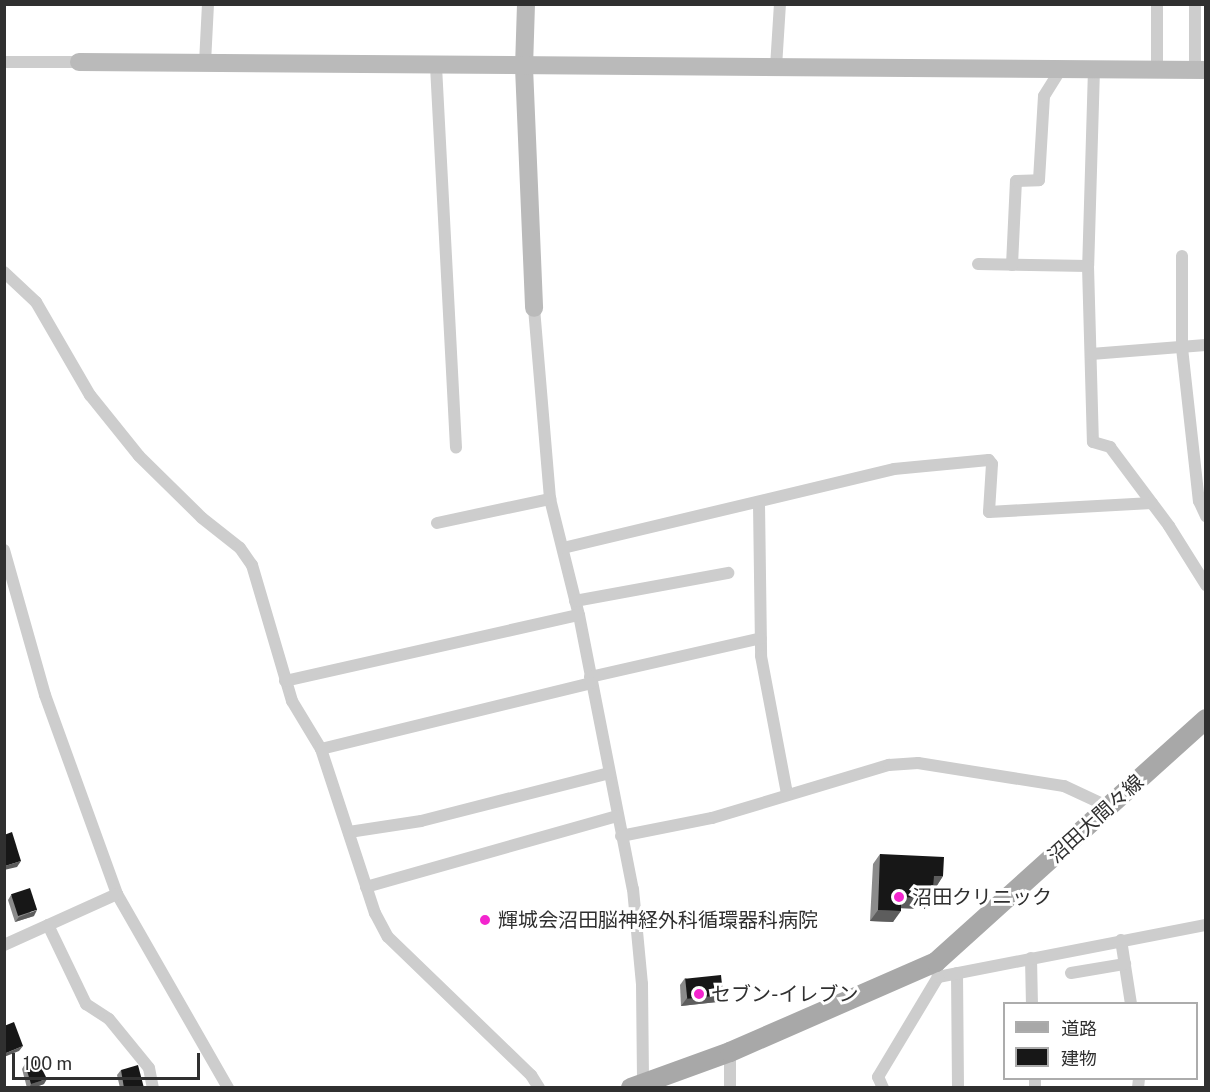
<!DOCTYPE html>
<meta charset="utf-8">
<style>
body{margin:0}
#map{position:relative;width:1210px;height:1092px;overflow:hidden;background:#fff;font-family:"Public Sans","Noto Sans JP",sans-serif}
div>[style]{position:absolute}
.street>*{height:12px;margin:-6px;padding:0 6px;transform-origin:6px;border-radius:6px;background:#cdcdcd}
.secondary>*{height:18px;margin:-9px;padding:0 9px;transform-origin:9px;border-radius:9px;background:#bababa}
.primary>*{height:20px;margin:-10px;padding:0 10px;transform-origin:10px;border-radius:10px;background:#a8a8a8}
.wall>*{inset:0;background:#8b8b8b}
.shaded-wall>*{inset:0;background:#5d5d5d}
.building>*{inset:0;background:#171717;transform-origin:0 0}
.dots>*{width:16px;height:16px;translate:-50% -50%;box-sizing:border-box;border:3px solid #fff;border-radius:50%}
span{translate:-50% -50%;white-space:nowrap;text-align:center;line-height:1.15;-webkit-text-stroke:6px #fff;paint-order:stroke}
.street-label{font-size:20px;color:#303030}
.poi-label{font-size:20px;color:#303030}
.left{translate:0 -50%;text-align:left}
.frame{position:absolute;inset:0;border:6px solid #303030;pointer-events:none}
.legend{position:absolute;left:1003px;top:1002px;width:195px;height:78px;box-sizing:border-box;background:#fff;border:2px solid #acacac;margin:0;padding:8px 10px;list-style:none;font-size:18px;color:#303030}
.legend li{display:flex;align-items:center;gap:12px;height:30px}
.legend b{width:30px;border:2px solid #acacac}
.scale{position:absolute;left:12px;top:1053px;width:188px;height:27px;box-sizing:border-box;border:3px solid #303030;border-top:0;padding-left:8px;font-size:18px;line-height:21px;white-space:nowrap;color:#303030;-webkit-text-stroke:4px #fff;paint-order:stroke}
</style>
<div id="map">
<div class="street">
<div style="left:1157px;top:4px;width:65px;rotate:90deg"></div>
<div style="left:4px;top:62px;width:75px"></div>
<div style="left:205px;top:63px;width:59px;rotate:-87.1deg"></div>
<div style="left:436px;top:66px;width:382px;rotate:87deg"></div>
<div style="left:776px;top:67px;width:63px;rotate:-86.4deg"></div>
<div style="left:1094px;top:69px;width:197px;rotate:91.7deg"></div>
<div style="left:1088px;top:266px;width:176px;rotate:88.4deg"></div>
<div style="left:1093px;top:442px;width:18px;rotate:16deg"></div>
<div style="left:1110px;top:447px;width:99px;rotate:53.2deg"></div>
<div style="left:1169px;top:526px;width:70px;rotate:57.9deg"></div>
<div style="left:1195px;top:69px;width:65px;rotate:-90deg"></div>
<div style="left:1182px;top:256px;width:92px;rotate:90deg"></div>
<div style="left:1182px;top:348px;width:154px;rotate:83.7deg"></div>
<div style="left:1199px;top:501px;width:17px;rotate:65deg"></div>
<div style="left:978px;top:264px;width:110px;rotate:1deg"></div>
<div style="left:1012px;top:265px;width:84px;rotate:-87.3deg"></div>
<div style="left:1016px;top:181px;width:23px;rotate:-2deg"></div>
<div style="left:1039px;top:180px;width:84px;rotate:-86.6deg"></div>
<div style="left:1044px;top:96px;width:32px;rotate:-58deg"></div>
<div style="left:4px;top:272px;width:44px;rotate:43.2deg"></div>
<div style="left:36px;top:302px;width:108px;rotate:59.9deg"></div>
<div style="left:90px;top:395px;width:78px;rotate:51.2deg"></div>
<div style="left:139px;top:456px;width:88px;rotate:44.5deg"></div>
<div style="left:202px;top:518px;width:48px;rotate:38.3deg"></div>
<div style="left:240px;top:548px;width:21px;rotate:55deg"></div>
<div style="left:252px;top:565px;width:142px;rotate:73.6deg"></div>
<div style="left:292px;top:701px;width:56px;rotate:58.9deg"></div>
<div style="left:321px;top:749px;width:173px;rotate:71.8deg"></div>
<div style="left:375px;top:913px;width:27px;rotate:62deg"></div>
<div style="left:388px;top:937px;width:199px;rotate:44deg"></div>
<div style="left:531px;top:1075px;width:15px;rotate:58deg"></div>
<div style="left:534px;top:308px;width:192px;rotate:85.2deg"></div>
<div style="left:550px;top:499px;width:120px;rotate:76deg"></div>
<div style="left:579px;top:615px;width:279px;rotate:78.9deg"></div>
<div style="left:633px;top:889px;width:95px;rotate:84.6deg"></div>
<div style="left:642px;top:984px;width:99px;rotate:89.4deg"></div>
<div style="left:1091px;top:354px;width:115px;rotate:-4.5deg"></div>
<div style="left:759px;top:504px;width:152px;rotate:89.2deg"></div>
<div style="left:761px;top:656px;width:140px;rotate:79.3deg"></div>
<div style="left:437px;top:523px;width:116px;rotate:-12deg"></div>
<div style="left:563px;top:548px;width:340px;rotate:-13.4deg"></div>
<div style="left:894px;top:469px;width:95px;rotate:-5.4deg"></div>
<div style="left:989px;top:460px;width:5px;rotate:53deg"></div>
<div style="left:992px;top:464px;width:48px;rotate:93.6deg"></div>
<div style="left:989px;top:512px;width:163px;rotate:-3.2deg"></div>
<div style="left:4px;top:550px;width:151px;rotate:74.2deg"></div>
<div style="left:45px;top:695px;width:212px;rotate:70.1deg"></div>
<div style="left:117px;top:894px;width:224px;rotate:60.2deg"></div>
<div style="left:575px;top:601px;width:156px;rotate:-10.4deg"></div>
<div style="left:590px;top:677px;width:175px;rotate:-12.8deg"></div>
<div style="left:285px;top:681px;width:301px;rotate:-12.7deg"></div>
<div style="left:321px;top:749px;width:278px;rotate:-13.7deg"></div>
<div style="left:349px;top:832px;width:73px;rotate:-8.7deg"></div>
<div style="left:421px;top:821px;width:194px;rotate:-14.3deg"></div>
<div style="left:621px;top:836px;width:93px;rotate:-11.2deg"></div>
<div style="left:712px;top:818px;width:185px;rotate:-16.7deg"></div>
<div style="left:889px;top:765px;width:29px;rotate:-4deg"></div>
<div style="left:918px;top:763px;width:148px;rotate:9deg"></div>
<div style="left:1064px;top:786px;width:50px;rotate:25deg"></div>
<div style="left:366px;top:887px;width:261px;rotate:-15.8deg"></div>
<div style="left:48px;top:925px;width:88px;rotate:64.3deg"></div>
<div style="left:86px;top:1004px;width:27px;rotate:33deg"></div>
<div style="left:109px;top:1019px;width:63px;rotate:50.8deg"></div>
<div style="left:149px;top:1068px;width:20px;rotate:79deg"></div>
<div style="left:1121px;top:940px;width:65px;rotate:81.1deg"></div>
<div style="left:4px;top:945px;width:124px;rotate:-24.3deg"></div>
<div style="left:1031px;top:958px;width:46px;rotate:88.8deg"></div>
<div style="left:957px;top:973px;width:115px;rotate:89.5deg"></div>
<div style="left:1071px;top:973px;width:55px;rotate:-9.5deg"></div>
<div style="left:938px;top:977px;width:273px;rotate:-11deg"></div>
<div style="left:1035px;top:1078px;width:10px;rotate:90deg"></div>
<div style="left:730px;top:1088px;width:36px;rotate:-90deg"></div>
<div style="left:883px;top:1088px;width:12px;rotate:-114deg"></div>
<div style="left:878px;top:1077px;width:117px;rotate:-59deg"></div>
<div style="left:938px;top:977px;width:6px;rotate:-99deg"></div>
<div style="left:1138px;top:1088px;width:10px;rotate:-84deg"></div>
</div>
<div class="secondary">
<div style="left:526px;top:4px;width:63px;rotate:91.8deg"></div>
<div style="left:524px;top:67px;width:241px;rotate:87.6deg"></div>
<div style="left:79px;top:62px;width:1127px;rotate:0.41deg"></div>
</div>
<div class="primary">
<div style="left:631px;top:1088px;width:105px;rotate:-20deg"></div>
<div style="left:730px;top:1052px;width:225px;rotate:-23.6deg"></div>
<div style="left:936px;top:962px;width:363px;rotate:-42deg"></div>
</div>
<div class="wall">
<div style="clip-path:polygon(880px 854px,943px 876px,936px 887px,933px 887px,925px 909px,901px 908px,893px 922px,870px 921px,873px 864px)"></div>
<div style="clip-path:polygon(11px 895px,34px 916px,15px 922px,8px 900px)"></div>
<div style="clip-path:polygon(685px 978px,723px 995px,717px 1002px,681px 1006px,680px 985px)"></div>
<div style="clip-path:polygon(25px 1064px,44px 1084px,33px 1088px,27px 1088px,22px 1069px)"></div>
<div style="clip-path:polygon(121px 1070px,144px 1088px,120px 1088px,117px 1075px)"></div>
</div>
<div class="shaded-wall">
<div style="clip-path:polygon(21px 861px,17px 867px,4px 870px,5px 866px)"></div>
<div style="clip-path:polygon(934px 876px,943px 876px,936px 887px,926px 886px)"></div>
<div style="clip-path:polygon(901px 897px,932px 899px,925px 909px,894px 908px)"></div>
<div style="clip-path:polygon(37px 910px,34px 916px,15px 922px,19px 917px)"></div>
<div style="clip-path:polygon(878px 910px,901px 911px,893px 922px,870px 921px)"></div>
<div style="clip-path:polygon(723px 995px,717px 1002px,681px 1006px,687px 998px)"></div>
<div style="clip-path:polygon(23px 1046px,19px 1051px,4px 1057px,6px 1053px)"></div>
<div style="clip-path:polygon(47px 1079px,44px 1084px,33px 1088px,29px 1088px,31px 1084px)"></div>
</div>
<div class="building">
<div style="clip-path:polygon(12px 832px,21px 861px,5px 866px,4px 835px)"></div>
<div style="clip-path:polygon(880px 854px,944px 857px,943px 876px,934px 876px,932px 899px,901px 897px,901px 911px,878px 910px)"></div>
<div style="left:30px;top:888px;width:23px;height:20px;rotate:72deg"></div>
<div style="left:721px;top:975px;width:20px;height:36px;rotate:84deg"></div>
<div style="clip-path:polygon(14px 1022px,23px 1046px,6px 1053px,4px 1049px,4px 1026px)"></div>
<div style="clip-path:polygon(37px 1059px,47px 1079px,31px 1084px,25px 1064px)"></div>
<div style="clip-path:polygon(138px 1065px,144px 1088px,124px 1088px,121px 1070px)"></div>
</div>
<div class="dots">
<div style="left:899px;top:897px;background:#f325ce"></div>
<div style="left:485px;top:920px;background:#f325ce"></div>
<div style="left:699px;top:994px;background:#f325ce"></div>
</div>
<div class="street-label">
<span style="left:1096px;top:819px;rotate:-42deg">沼田大間々線</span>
</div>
<div class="poi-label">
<span class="left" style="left:912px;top:897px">沼田クリニック</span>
<span class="left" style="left:498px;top:920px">輝城会沼田脳神経外科循環器科病院</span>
<span class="left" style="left:711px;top:994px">セブン-イレブン</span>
</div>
<div class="frame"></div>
<ul class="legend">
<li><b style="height:8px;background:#a8a8a8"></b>道路</li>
<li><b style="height:16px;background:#171717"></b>建物</li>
</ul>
<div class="scale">100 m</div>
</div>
